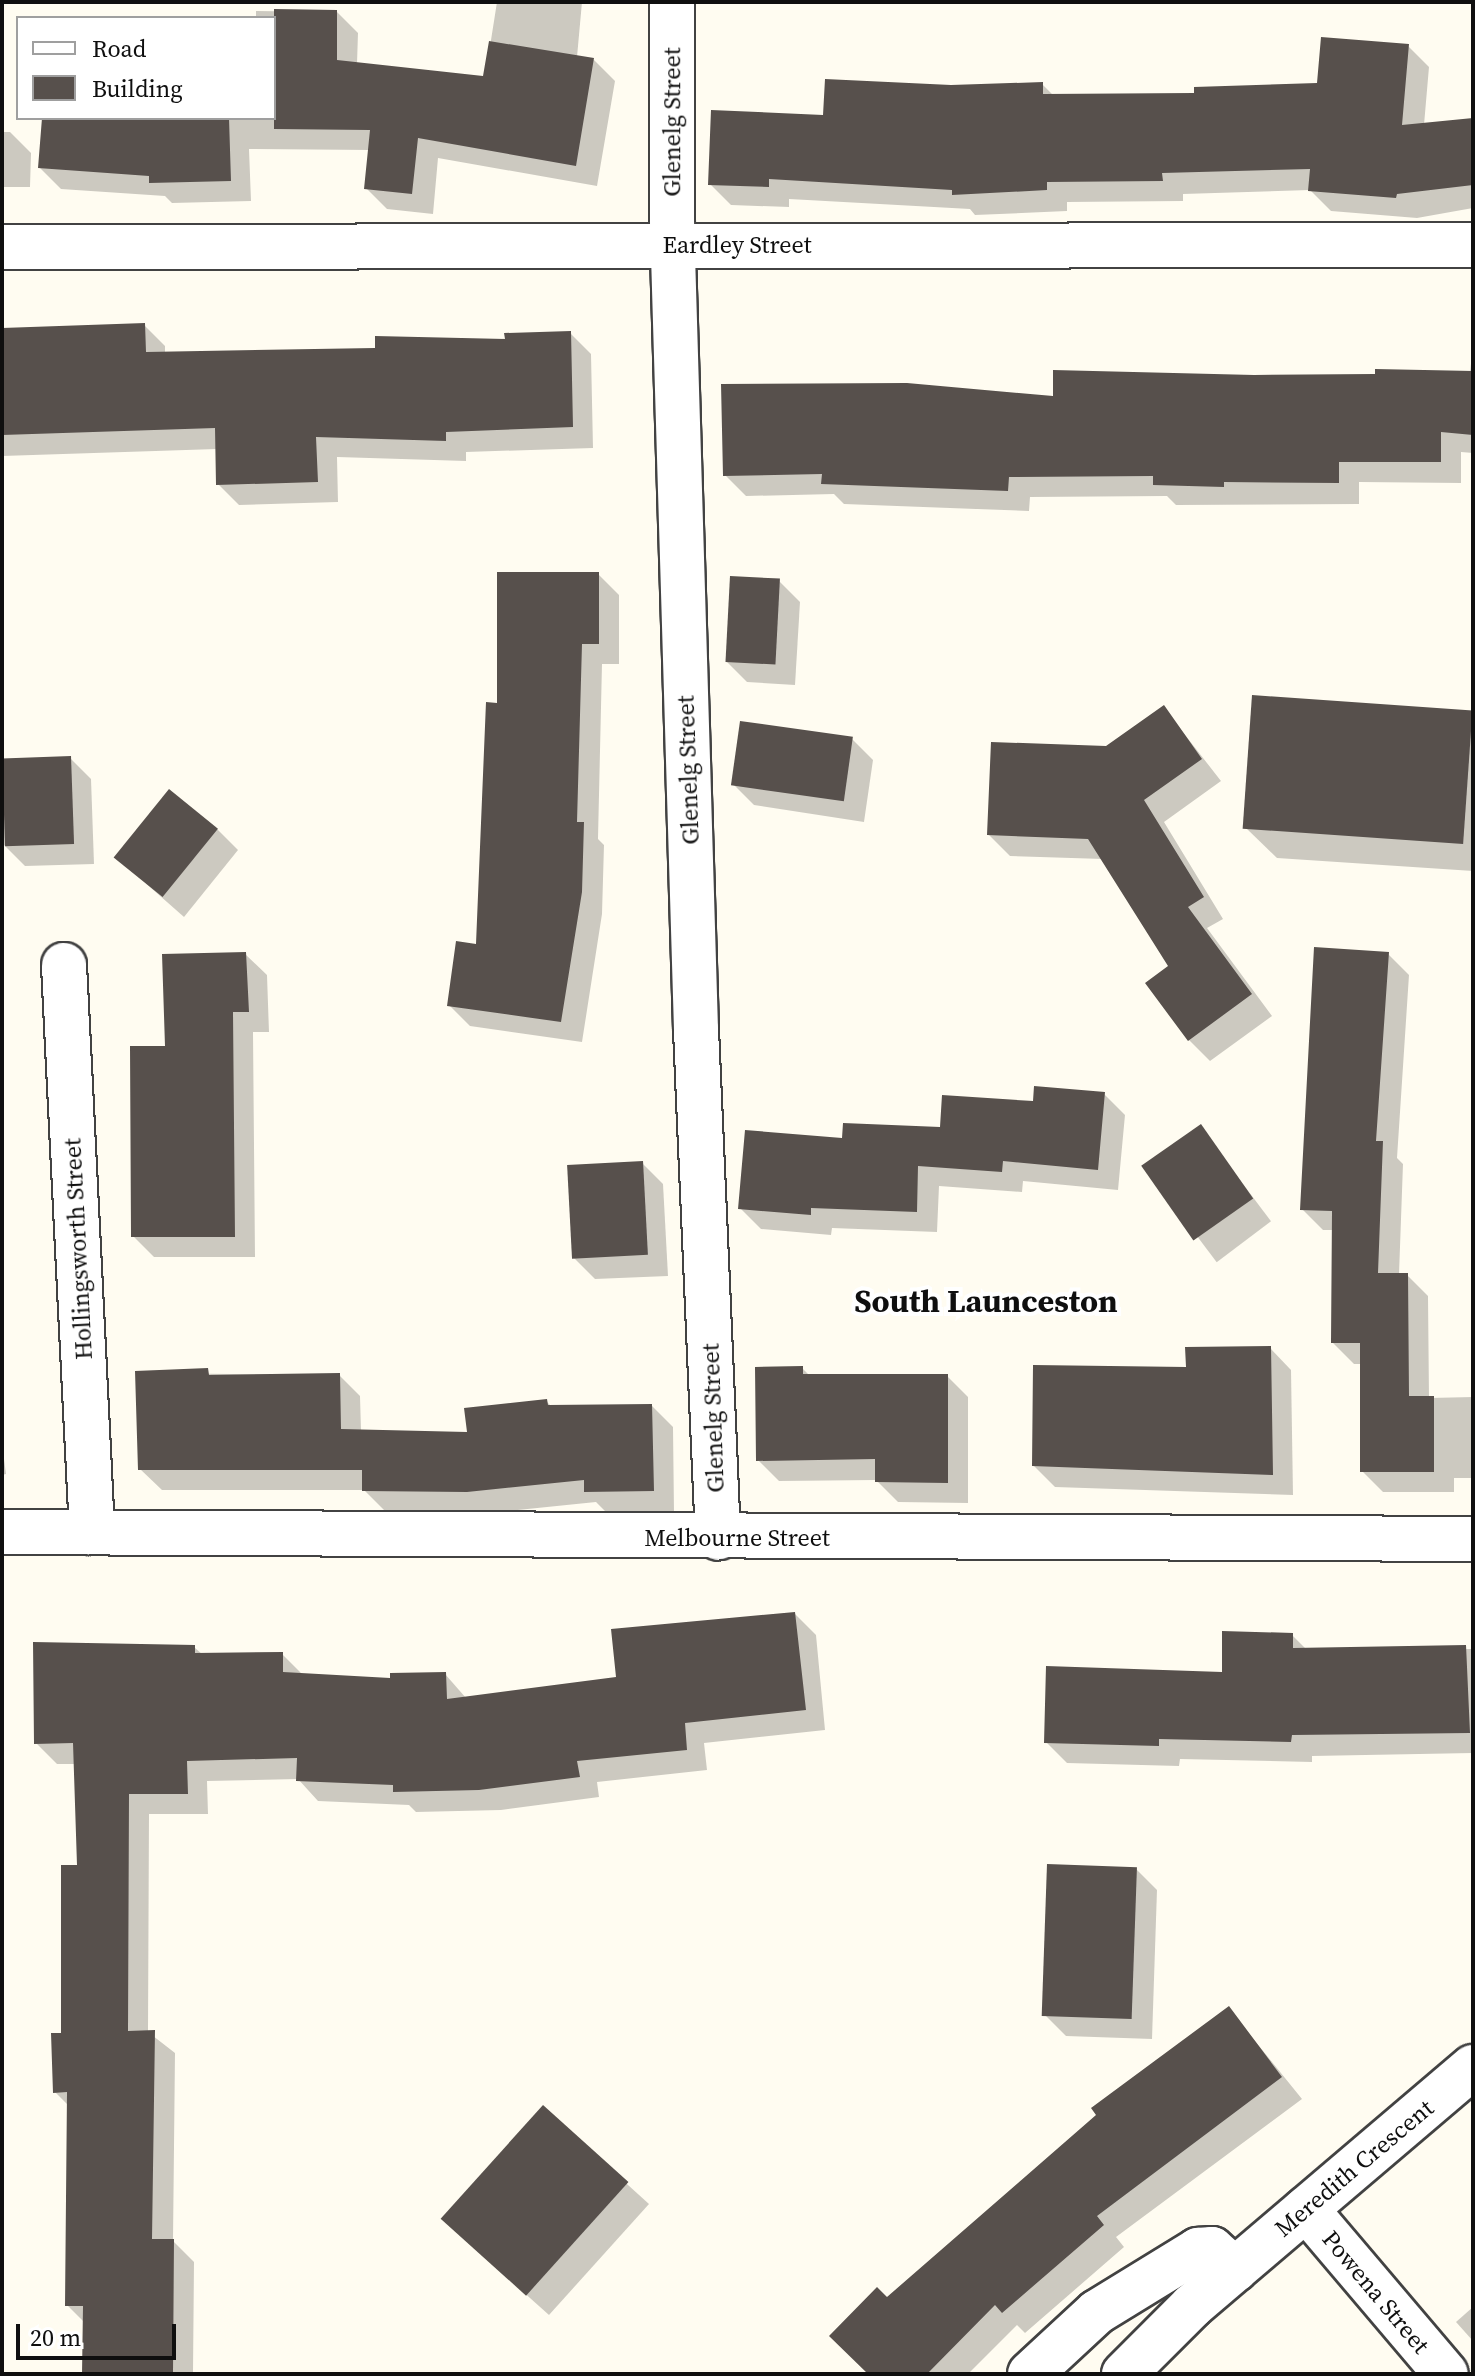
<!DOCTYPE html>
<style>
body{margin:0}
#map{position:relative;width:1475px;height:2376px;overflow:hidden;background:#fffcf1;font-family:"Source Serif 4",serif}
div>[style]{position:absolute}
.shadow>*{inset:0;background:#0003;transform-origin:0 0}
.building>*{inset:0;background:#57504c;transform-origin:0 0}
.roads{filter:drop-shadow(2px 0 #424242) drop-shadow(-2px 0 #424242) drop-shadow(0 2px #424242) drop-shadow(0 -2px #424242)}
.minor>*{height:44px;margin:-22px;padding:0 22px;transform-origin:22px;border-radius:22px;background:#fff}
span{translate:-50% -50%;white-space:nowrap;text-align:center;line-height:1.15;-webkit-text-stroke:8px #fff;paint-order:stroke}
.street-label{font-size:24px;color:#0f0f0f}
.district-label{font-size:32px;color:#0f0f0f;font-weight:700}
.frame{position:absolute;inset:0;border:4px solid #0f0f0f;pointer-events:none}
.legend{position:absolute;left:16px;top:16px;width:260px;height:104px;box-sizing:border-box;background:#fff;border:2px solid #9f9f9f;margin:0;padding:10px 14px;list-style:none;font-size:24px;color:#0f0f0f}
.legend li{display:flex;align-items:center;gap:16px;height:40px}
.legend b{width:40px;border:2px solid #9f9f9f}
.scale{position:absolute;left:16px;top:2324px;width:160px;height:36px;box-sizing:border-box;border:4px solid #0f0f0f;border-top:0;padding-left:10px;font-size:24px;line-height:28px;white-space:nowrap;color:#0f0f0f;-webkit-text-stroke:6px #fff;paint-order:stroke}
</style>
<div id="map">
<div class="shadow">
<div style="clip-path:polygon(497px 2px,582px 2px,577px 57px,594px 60px,615px 81px,597px 186px,438px 158px,433px 214px,387px 209px,366px 188px,370px 150px,249px 149px,251px 201px,172px 203px,165px 196px,61px 189px,40px 168px,44px 118px,274px 118px,274px 18px,256px 18px,256px 11px,337px 12px,358px 33px,357px 64px,485px 78px)"></div>
<div style="clip-path:polygon(779px 2px,845px 2px,845px 3px)"></div>
<div style="clip-path:polygon(1408px 46px,1429px 67px,1424px 125px,1473px 120px,1473px 208px,1417px 218px,1331px 211px,1310px 190px,1183px 194px,1183px 201px,1067px 202px,1067px 211px,975px 215px,970px 209px,789px 199px,789px 207px,731px 205px,710px 184px,825px 117px,951px 87px,1042px 84px,1054px 96px,1196px 95px,1319px 85px)"></div>
<div style="clip-path:polygon(2px 132px,10px 132px,31px 153px,30px 187px,2px 187px)"></div>
<div style="clip-path:polygon(144px 325px,165px 346px,165px 353px,377px 350px,570px 333px,591px 354px,593px 448px,466px 452px,466px 461px,337px 457px,338px 502px,239px 505px,218px 484px,217px 449px,2px 456px,2px 330px)"></div>
<div style="clip-path:polygon(1473px 344px,1473px 453px,1461px 452px,1461px 483px,1359px 482px,1359px 504px,1176px 505px,1167px 496px,1030px 497px,1029px 511px,844px 504px,834px 494px,746px 496px,725px 475px,1055px 399px,1254px 377px,1470px 373px)"></div>
<div style="clip-path:polygon(598px 574px,619px 595px,619px 664px,602px 664px,598px 839px,604px 845px,602px 914px,582px 1042px,470px 1026px,449px 1005px,478px 947px,499px 705px)"></div>
<div style="clip-path:polygon(779px 581px,800px 602px,795px 685px,747px 682px,726px 661px)"></div>
<div style="clip-path:polygon(1164px 708px,1221px 781px,1164px 822px,1223px 919px,1207px 928px,1272px 1016px,1210px 1061px,1189px 1040px,1171px 967px,1103px 859px,1010px 856px,989px 835px)"></div>
<div style="clip-path:polygon(1473px 711px,1473px 871px,1277px 858px,1246px 828px)"></div>
<div style="clip-path:polygon(852px 739px,873px 760px,864px 822px,754px 805px,733px 784px)"></div>
<div style="clip-path:polygon(70px 758px,91px 779px,94px 864px,25px 866px,4px 845px,2px 760px)"></div>
<div style="clip-path:polygon(217px 829px,238px 850px,184px 917px,117px 858px)"></div>
<div style="clip-path:polygon(245px 954px,267px 975px,269px 1032px,253px 1032px,255px 1257px,154px 1257px,133px 1236px,167px 1048px)"></div>
<div style="clip-path:polygon(1388px 954px,1409px 975px,1397px 1158px,1403px 1164px,1399px 1275px,1407px 1275px,1428px 1296px,1429px 1398px,1473px 1397px,1473px 1478px,1454px 1478px,1454px 1492px,1383px 1492px,1362px 1471px,1362px 1364px,1354px 1364px,1333px 1343px,1334px 1230px,1323px 1230px,1302px 1209px)"></div>
<div style="clip-path:polygon(1104px 1094px,1125px 1115px,1118px 1190px,1023px 1181px,1022px 1192px,939px 1186px,937px 1232px,832px 1228px,831px 1235px,761px 1229px,740px 1208px,844px 1140px,942px 1129px,1035px 1103px)"></div>
<div style="left:1200px;top:1127px;width:118px;height:68px;rotate:53deg"></div>
<div style="clip-path:polygon(642px 1163px,663px 1184px,668px 1276px,595px 1279px,574px 1258px)"></div>
<div style="clip-path:polygon(1270px 1348px,1291px 1370px,1293px 1495px,1055px 1487px,1034px 1466px,1188px 1369px)"></div>
<div style="clip-path:polygon(802px 1368px,810px 1376px,947px 1376px,968px 1397px,968px 1503px,898px 1502px,876px 1480px,779px 1481px,758px 1460px)"></div>
<div style="clip-path:polygon(137px 1373px,339px 1375px,360px 1396px,361px 1431px,469px 1434px,546px 1401px,552px 1407px,652px 1406px,673px 1427px,674px 1512px,607px 1513px,596px 1502px,489px 1513px,385px 1511px,364px 1490px,162px 1490px,140px 1469px)"></div>
<div style="clip-path:polygon(2px 1444px,6px 1474px,2px 1475px)"></div>
<div style="clip-path:polygon(795px 1614px,816px 1635px,825px 1730px,704px 1743px,707px 1770px,597px 1782px,599px 1797px,501px 1810px,416px 1812px,409px 1805px,318px 1801px,298px 1779px,207px 1781px,208px 1814px,149px 1814px,148px 2032px,175px 2053px,173px 2241px,194px 2262px,193px 2374px,84px 2374px,85px 2323px,67px 2305px,69px 2106px,55px 2092px,79px 1868px,75px 1764px,57px 1764px,36px 1743px,194px 1647px,203px 1655px,282px 1654px,303px 1675px,392px 1680px,445px 1674px,466px 1698px,618px 1678px)"></div>
<div style="clip-path:polygon(1292px 1635px,1307px 1650px,1473px 1649px,1473px 1753px,1312px 1756px,1312px 1762px,1180px 1759px,1179px 1766px,1067px 1763px,1046px 1742px,1223px 1674px)"></div>
<div style="clip-path:polygon(1136px 1869px,1157px 1890px,1152px 2039px,1066px 2036px,1045px 2015px)"></div>
<div style="clip-path:polygon(1229px 2009px,1302px 2099px,1116px 2237px,1124px 2247px,1025px 2333px,1017px 2325px,968px 2374px,871px 2374px,887px 2299px)"></div>
<div style="clip-path:polygon(543px 2108px,649px 2204px,549px 2315px,464px 2239px)"></div>
<div style="clip-path:polygon(1473px 2307px,1473px 2341px,1456px 2322px)"></div>
</div>
<div class="building">
<div style="clip-path:polygon(274px 9px,337px 10px,337px 60px,483px 76px,489px 41px,594px 58px,576px 166px,418px 138px,412px 194px,364px 189px,370px 130px,274px 129px)"></div>
<div style="clip-path:polygon(1321px 37px,1409px 44px,1402px 125px,1473px 118px,1473px 185px,1397px 194px,1396px 198px,1308px 191px,1310px 169px,1162px 173px,1163px 181px,1047px 182px,1047px 190px,952px 195px,952px 190px,769px 179px,769px 187px,708px 185px,711px 110px,823px 115px,825px 79px,951px 85px,1043px 82px,1043px 94px,1194px 93px,1194px 87px,1317px 83px)"></div>
<div style="clip-path:polygon(42px 118px,229px 118px,231px 181px,149px 183px,149px 176px,38px 168px)"></div>
<div style="clip-path:polygon(145px 323px,146px 352px,375px 348px,375px 336px,505px 339px,504px 333px,571px 331px,573px 427px,446px 432px,446px 441px,316px 437px,318px 482px,216px 485px,215px 428px,2px 435px,2px 328px)"></div>
<div style="clip-path:polygon(1375px 369px,1473px 371px,1473px 435px,1441px 432px,1441px 462px,1339px 462px,1339px 483px,1224px 482px,1224px 487px,1153px 485px,1153px 476px,1009px 477px,1008px 491px,821px 484px,822px 474px,723px 476px,721px 384px,907px 383px,1053px 396px,1053px 370px,1254px 375px,1375px 374px)"></div>
<div style="clip-path:polygon(497px 572px,599px 572px,599px 644px,582px 644px,577px 822px,584px 822px,582px 892px,561px 1022px,447px 1006px,456px 941px,476px 944px,486px 702px,497px 703px)"></div>
<div style="left:730px;top:576px;width:50px;height:86px;rotate:3deg"></div>
<div style="left:1252px;top:695px;width:221px;height:134px;rotate:4deg"></div>
<div style="clip-path:polygon(1164px 705px,1202px 759px,1144px 800px,1204px 897px,1188px 907px,1252px 994px,1188px 1041px,1145px 983px,1168px 966px,1088px 839px,987px 835px,991px 742px,1106px 746px)"></div>
<div style="left:740px;top:721px;width:114px;height:65px;rotate:8deg"></div>
<div style="left:71px;top:756px;width:88px;height:69px;rotate:88deg"></div>
<div style="left:169px;top:789px;width:63px;height:88px;rotate:39deg"></div>
<div style="clip-path:polygon(1314px 947px,1389px 952px,1376px 1141px,1383px 1141px,1378px 1273px,1408px 1273px,1409px 1396px,1434px 1396px,1434px 1472px,1360px 1472px,1360px 1343px,1331px 1343px,1332px 1211px,1300px 1210px)"></div>
<div style="clip-path:polygon(246px 952px,249px 1012px,233px 1012px,235px 1237px,131px 1237px,130px 1046px,165px 1046px,162px 954px)"></div>
<div style="clip-path:polygon(1034px 1086px,1105px 1092px,1098px 1170px,1003px 1161px,1002px 1172px,918px 1166px,917px 1212px,811px 1208px,811px 1215px,738px 1209px,745px 1130px,842px 1138px,843px 1123px,940px 1127px,942px 1095px,1033px 1101px)"></div>
<div style="left:1201px;top:1124px;width:91px;height:73px;rotate:55deg"></div>
<div style="left:643px;top:1161px;width:94px;height:76px;rotate:87deg"></div>
<div style="clip-path:polygon(1271px 1346px,1273px 1475px,1032px 1466px,1033px 1365px,1186px 1367px,1185px 1347px)"></div>
<div style="clip-path:polygon(803px 1366px,803px 1374px,948px 1374px,948px 1483px,875px 1482px,875px 1459px,756px 1461px,755px 1367px)"></div>
<div style="clip-path:polygon(208px 1368px,209px 1375px,340px 1373px,341px 1429px,467px 1432px,464px 1408px,547px 1399px,548px 1405px,652px 1404px,654px 1491px,584px 1492px,584px 1480px,467px 1492px,362px 1491px,362px 1470px,138px 1470px,135px 1371px)"></div>
<div style="clip-path:polygon(795px 1612px,806px 1710px,685px 1723px,687px 1750px,577px 1761px,580px 1777px,479px 1790px,393px 1792px,393px 1785px,296px 1781px,297px 1758px,187px 1761px,188px 1794px,129px 1794px,128px 2031px,155px 2030px,152px 2239px,174px 2239px,173px 2374px,82px 2374px,83px 2306px,65px 2306px,67px 2092px,53px 2093px,51px 2033px,61px 2033px,61px 1865px,77px 1865px,73px 1743px,34px 1744px,33px 1642px,195px 1645px,195px 1653px,283px 1652px,283px 1672px,390px 1678px,390px 1673px,446px 1672px,447px 1699px,616px 1677px,611px 1629px)"></div>
<div style="clip-path:polygon(1222px 1631px,1293px 1633px,1293px 1648px,1466px 1645px,1470px 1733px,1292px 1735px,1291px 1742px,1159px 1739px,1159px 1746px,1044px 1743px,1046px 1666px,1222px 1672px)"></div>
<div style="left:1047px;top:1864px;width:90px;height:152px;rotate:2deg"></div>
<div style="clip-path:polygon(1229px 2006px,1282px 2077px,1097px 2216px,1104px 2225px,1002px 2313px,995px 2305px,927px 2374px,868px 2374px,829px 2336px,877px 2287px,887px 2297px,1096px 2115px,1091px 2108px)"></div>
<div style="left:543px;top:2105px;width:115px;height:153px;rotate:42deg"></div>
</div>
<div class="roads">
<div class="minor">
<div style="left:672px;top:2px;width:219px;rotate:90deg"></div>
<div style="left:672px;top:221px;width:809px;rotate:88.3deg"></div>
<div style="left:696px;top:1030px;width:508px;rotate:87.52deg"></div>
<div style="left:2px;top:247px;width:1471px;rotate:-0.08deg"></div>
<div style="left:64px;top:965px;width:568px;rotate:87.17deg"></div>
<div style="left:2px;top:1532px;width:1471px;rotate:0.27deg"></div>
<div style="left:1306px;top:2209px;width:216px;rotate:49.7deg"></div>
<div style="left:1030px;top:2374px;width:91px;rotate:-42.8deg"></div>
<div style="left:1097px;top:2312px;width:119px;rotate:-31.5deg"></div>
<div style="left:1198px;top:2250px;width:14px;rotate:-4deg"></div>
<div style="left:1212px;top:2249px;width:31px;rotate:42deg"></div>
<div style="left:1124px;top:2374px;width:96px;rotate:-45deg"></div>
<div style="left:1192px;top:2306px;width:369px;rotate:-40.4deg"></div>
</div>
</div>
<div class="street-label">
<span style="left:672px;top:122px;rotate:-90deg">Glenelg Street</span>
<span style="left:737px;top:245px">Eardley Street</span>
<span style="left:688px;top:770px;rotate:-92deg">Glenelg Street</span>
<span style="left:78px;top:1249px;rotate:-93deg">Hollingsworth Street</span>
<span style="left:713px;top:1418px;rotate:-92deg">Glenelg Street</span>
<span style="left:737px;top:1538px">Melbourne Street</span>
<span style="left:1354px;top:2168px;rotate:-40deg">Meredith Crescent</span>
<span style="left:1376px;top:2292px;rotate:50deg">Powena Street</span>
</div>
<div class="district-label">
<span style="left:986px;top:1301px">South Launceston</span>
</div>
<div class="frame"></div>
<ul class="legend">
<li><b style="height:10px;background:#fff"></b>Road</li>
<li><b style="height:22px;background:#57504c"></b>Building</li>
</ul>
<div class="scale">20 m</div>
</div>
